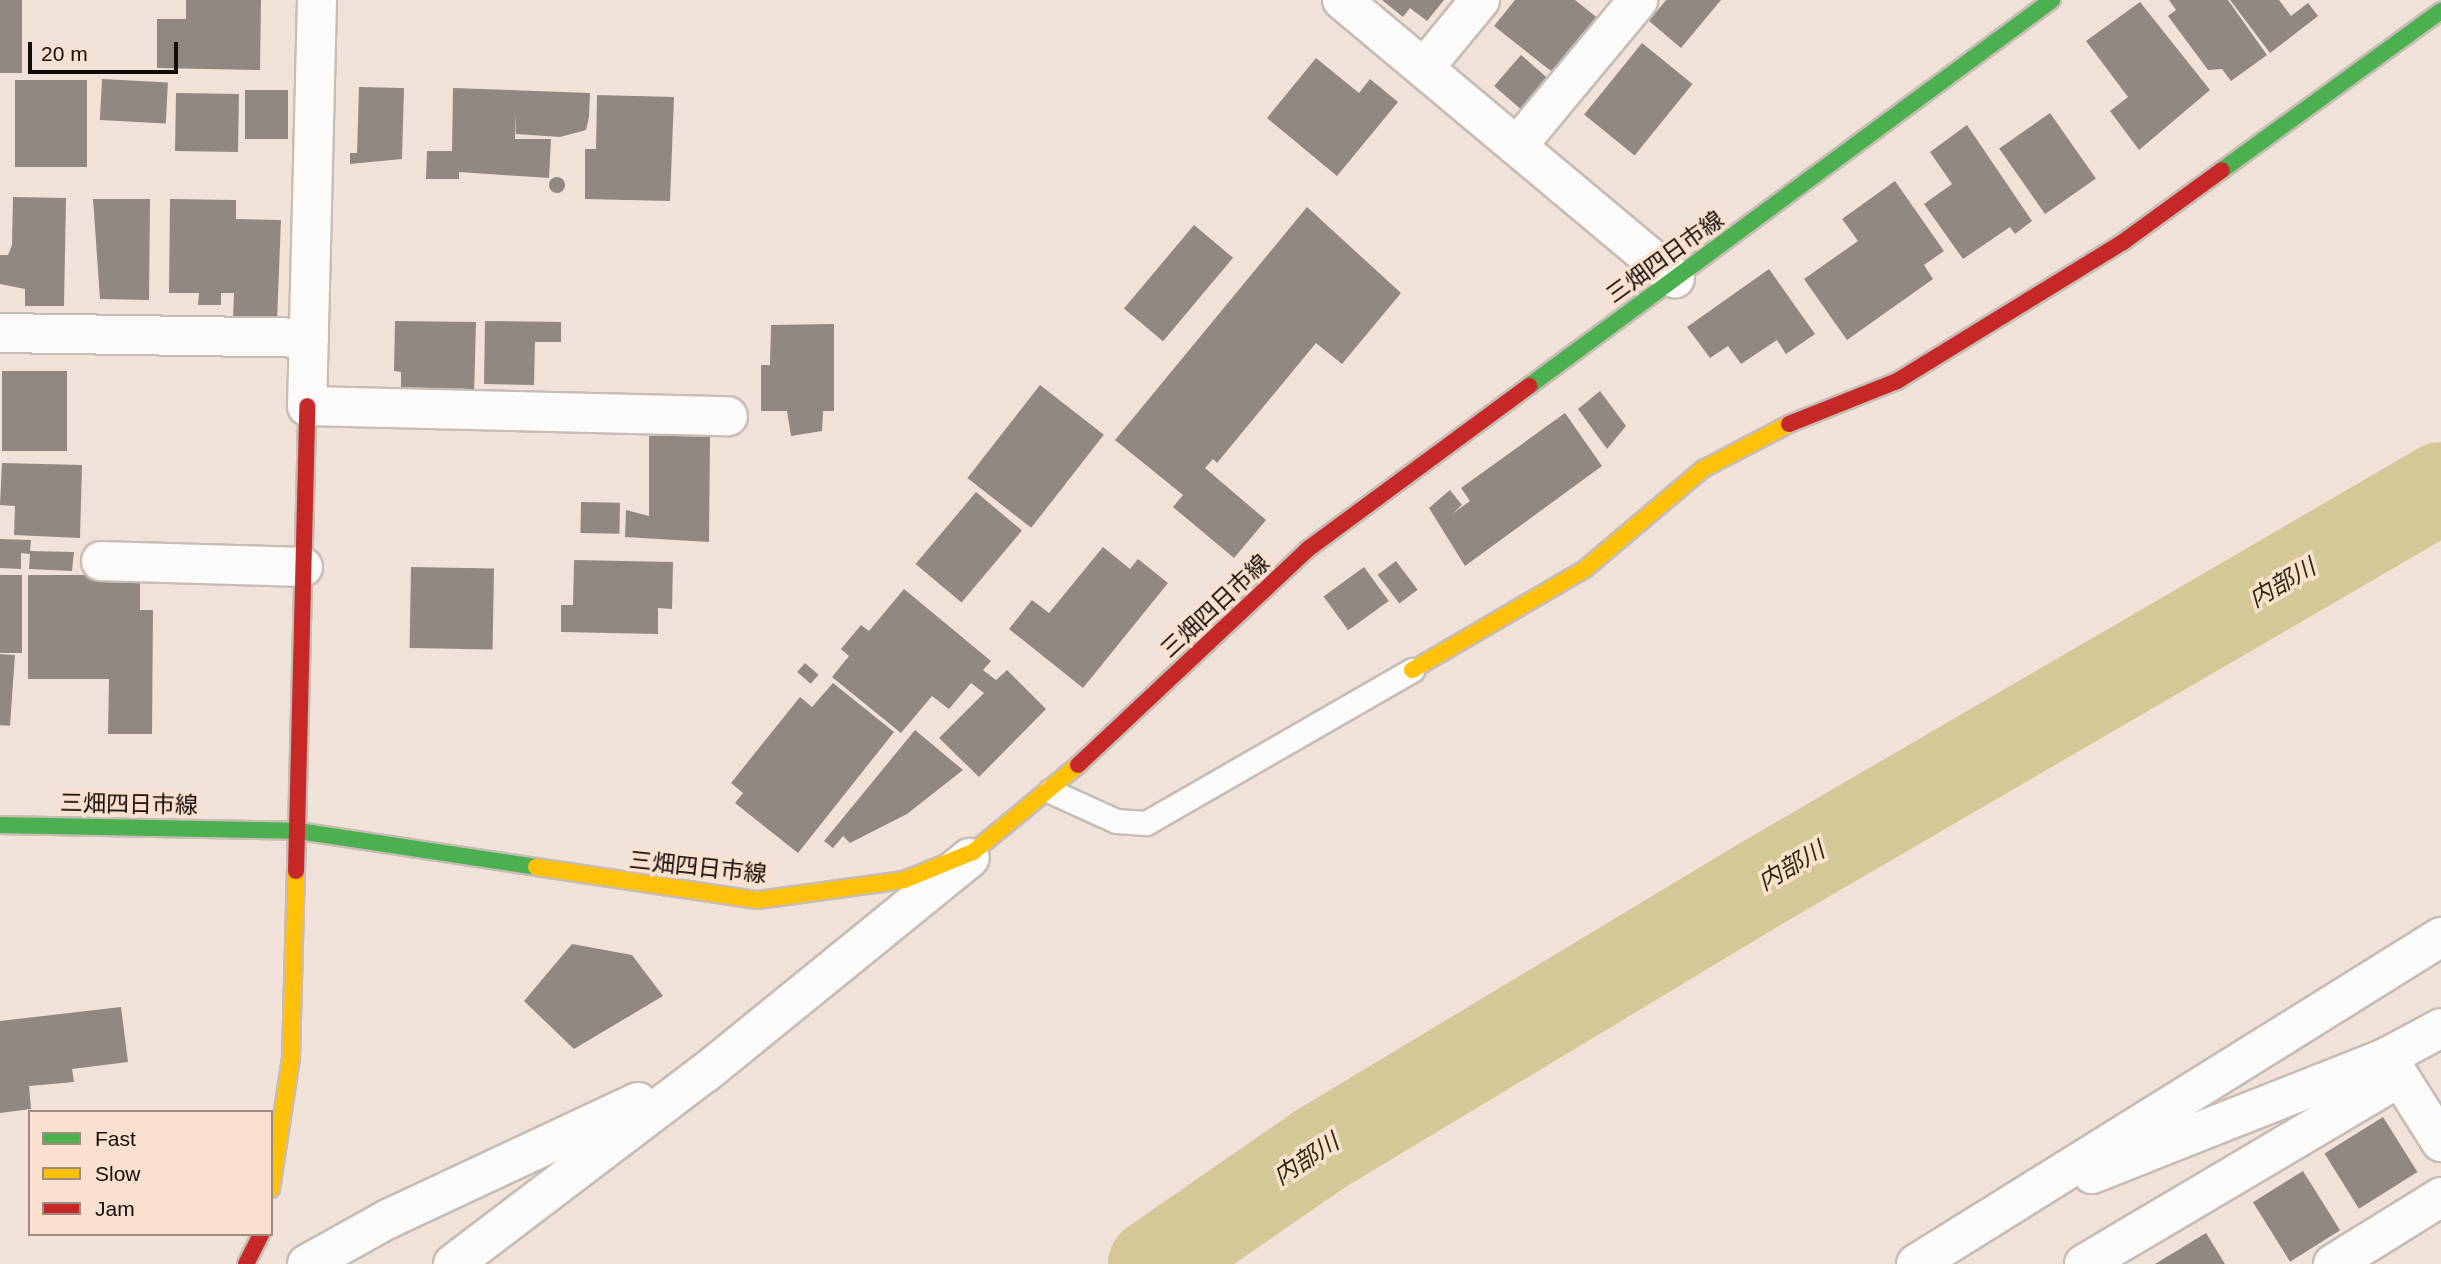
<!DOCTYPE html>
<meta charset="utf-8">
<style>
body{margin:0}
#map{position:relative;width:2441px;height:1264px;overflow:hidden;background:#f0e2d9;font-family:Helvetica,"Noto Sans JP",sans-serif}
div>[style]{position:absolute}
.river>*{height:91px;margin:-45.5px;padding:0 45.5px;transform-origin:45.5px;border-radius:45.5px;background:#d4c897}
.building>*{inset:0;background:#928882;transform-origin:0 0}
.round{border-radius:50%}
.roads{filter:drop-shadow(2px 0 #c7bdb5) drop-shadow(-2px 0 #c7bdb5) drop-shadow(0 2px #c7bdb5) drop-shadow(0 -2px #c7bdb5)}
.lane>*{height:23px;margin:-11.5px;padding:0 11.5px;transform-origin:11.5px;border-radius:11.5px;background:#fdfbf9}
.street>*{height:38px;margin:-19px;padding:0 19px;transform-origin:19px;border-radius:19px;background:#fdfbf9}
.fast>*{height:16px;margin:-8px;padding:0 8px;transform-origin:8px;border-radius:8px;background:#4caf50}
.slow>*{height:16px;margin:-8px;padding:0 8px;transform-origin:8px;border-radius:8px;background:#ffc107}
.jam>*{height:16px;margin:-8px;padding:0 8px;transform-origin:8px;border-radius:8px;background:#c62828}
span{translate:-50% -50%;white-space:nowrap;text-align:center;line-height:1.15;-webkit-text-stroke:7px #fae1cf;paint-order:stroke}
.street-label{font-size:23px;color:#140c07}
.water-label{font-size:24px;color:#2e290b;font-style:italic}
.legend{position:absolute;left:28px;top:1110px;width:245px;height:126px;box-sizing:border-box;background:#fae1cf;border:2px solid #9e8c7f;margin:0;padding:9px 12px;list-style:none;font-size:21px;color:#140c07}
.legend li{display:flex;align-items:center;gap:14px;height:35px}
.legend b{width:35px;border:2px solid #9e8c7f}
.scale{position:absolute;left:28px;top:42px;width:150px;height:32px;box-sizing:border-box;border:4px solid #140c07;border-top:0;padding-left:9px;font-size:21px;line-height:24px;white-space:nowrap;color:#140c07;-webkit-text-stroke:5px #fae1cf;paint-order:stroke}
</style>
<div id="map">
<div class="river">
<div style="left:1153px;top:1264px;width:202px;rotate:-34.7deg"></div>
<div style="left:1319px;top:1149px;width:519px;rotate:-31.06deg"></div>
<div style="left:1764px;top:881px;width:783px;rotate:-30.2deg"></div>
</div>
<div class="building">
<div style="left:0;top:0;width:22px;height:73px"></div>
<div style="clip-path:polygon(186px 0,261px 0,260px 70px,157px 68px,157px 19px,186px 19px)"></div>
<div style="clip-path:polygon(1382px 0,1444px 0,1427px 21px,1410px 8px,1403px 17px)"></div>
<div style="clip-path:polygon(1515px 0,1575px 0,1600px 20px,1556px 75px,1494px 26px)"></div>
<div style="clip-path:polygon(1666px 0,1721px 0,1681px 48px,1649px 21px)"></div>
<div style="clip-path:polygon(2169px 0,2228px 0,2267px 55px,2231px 81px,2222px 69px,2208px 70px,2168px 16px,2176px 10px)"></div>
<div style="clip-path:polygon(2230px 0,2279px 0,2291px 16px,2308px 3px,2318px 16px,2270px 53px)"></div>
<div style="clip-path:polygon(2140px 2px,2210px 90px,2139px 150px,2110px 111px,2128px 97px,2086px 41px)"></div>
<div style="left:1642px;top:43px;width:65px;height:92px;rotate:39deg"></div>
<div style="left:1521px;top:55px;width:38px;height:41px;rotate:41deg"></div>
<div style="clip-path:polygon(1316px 58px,1359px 93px,1370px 79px,1398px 102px,1337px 176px,1267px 118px)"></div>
<div style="left:102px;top:79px;width:66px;height:41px;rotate:3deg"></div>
<div style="left:15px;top:80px;width:72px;height:87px"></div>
<div style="clip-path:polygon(359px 87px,404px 88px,402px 159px,350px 164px,350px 153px,357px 153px)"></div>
<div style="clip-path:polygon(453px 88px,590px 93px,589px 117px,586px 130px,560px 137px,516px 134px,516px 113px,515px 139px,551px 139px,549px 178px,459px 172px,459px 179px,426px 179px,427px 151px,452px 151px)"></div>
<div style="left:245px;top:90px;width:43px;height:49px"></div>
<div style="left:176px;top:93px;width:63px;height:58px;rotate:1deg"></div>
<div style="clip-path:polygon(597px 95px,674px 97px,670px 201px,585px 199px,585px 149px,596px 149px)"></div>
<div style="left:2050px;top:113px;width:80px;height:62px;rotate:55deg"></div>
<div style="clip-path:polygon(1967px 125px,2032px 221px,2015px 234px,2010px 227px,1963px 259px,1924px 204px,1952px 184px,1930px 152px)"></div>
<div class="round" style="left:549px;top:177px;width:16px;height:16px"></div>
<div style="clip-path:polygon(1895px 181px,1944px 251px,1924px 265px,1933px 279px,1847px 340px,1804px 279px,1858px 241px,1842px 219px)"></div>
<div style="clip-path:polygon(13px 197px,66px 198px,64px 306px,25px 306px,25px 289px,0 284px,0 255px,8px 255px,12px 245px)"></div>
<div style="clip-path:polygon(93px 199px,150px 199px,149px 300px,100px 299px)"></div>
<div style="clip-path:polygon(170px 199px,236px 200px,236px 219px,281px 220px,277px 321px,233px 319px,234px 293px,221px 293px,221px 305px,198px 305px,199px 293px,169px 293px)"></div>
<div style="clip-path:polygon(1307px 207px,1401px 293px,1342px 364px,1316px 343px,1217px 463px,1213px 459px,1205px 468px,1266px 520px,1234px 558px,1173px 507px,1183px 495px,1115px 440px)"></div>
<div style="left:1194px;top:225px;width:51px;height:109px;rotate:40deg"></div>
<div style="clip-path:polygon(1769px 269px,1815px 334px,1786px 354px,1777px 340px,1741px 364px,1728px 346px,1710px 358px,1687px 327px)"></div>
<div style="clip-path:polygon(395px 321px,476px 322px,474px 398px,401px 396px,401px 372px,394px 371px)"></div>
<div style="clip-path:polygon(485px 321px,561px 322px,561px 342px,535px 342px,534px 385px,484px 384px)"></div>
<div style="clip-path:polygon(834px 324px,834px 411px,823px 411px,822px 431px,791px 436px,787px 411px,761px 411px,761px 365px,770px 365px,771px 325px)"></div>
<div style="left:2px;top:371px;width:65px;height:80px"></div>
<div style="left:1040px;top:385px;width:81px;height:118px;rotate:38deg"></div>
<div style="clip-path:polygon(1600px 391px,1626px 426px,1607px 449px,1578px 409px)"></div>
<div style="clip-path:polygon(1565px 413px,1602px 466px,1465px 566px,1429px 508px,1450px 490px,1462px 505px,1452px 514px,1470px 501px,1461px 488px)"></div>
<div style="clip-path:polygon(649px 436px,710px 436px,709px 542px,625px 537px,626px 510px,649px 516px)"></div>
<div style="clip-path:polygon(2px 463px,82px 465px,80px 538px,14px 535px,15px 506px,0 505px)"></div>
<div style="left:976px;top:492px;width:60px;height:94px;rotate:40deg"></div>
<div style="left:581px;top:502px;width:39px;height:31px;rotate:1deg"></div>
<div style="clip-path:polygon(0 539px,31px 540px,30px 551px,74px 552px,72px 571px,29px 569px,30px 554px,21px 553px,21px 569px,0 568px)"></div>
<div style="clip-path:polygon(1103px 547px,1130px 569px,1138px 559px,1168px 583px,1083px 688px,1009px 629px,1032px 600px,1049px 613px)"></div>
<div style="clip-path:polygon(574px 560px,673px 562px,672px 609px,658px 608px,658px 634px,561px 632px,561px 605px,573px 605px)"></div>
<div style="left:1396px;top:561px;width:36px;height:23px;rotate:53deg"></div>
<div style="left:411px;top:567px;width:83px;height:81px;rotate:1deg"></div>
<div style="left:1364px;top:567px;width:42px;height:50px;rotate:54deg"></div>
<div style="left:0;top:575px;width:22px;height:78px"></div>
<div style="clip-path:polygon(28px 575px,140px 575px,140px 610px,153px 610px,152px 734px,108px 734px,109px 679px,28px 679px)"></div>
<div style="clip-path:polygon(904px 589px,991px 661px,983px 670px,996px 680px,1007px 670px,1046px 709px,979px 777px,939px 738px,984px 693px,971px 683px,949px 709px,932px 696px,901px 733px,832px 677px,849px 656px,841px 649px,861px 625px,869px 631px)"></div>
<div style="left:0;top:654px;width:15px;height:71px;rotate:4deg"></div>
<div style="left:805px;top:663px;width:18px;height:12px;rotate:41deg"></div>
<div style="clip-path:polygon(833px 683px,894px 732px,798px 853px,735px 803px,743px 793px,731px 783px,800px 697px,812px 707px)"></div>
<div style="clip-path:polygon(915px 730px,963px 770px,907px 814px,850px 843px,843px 836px,833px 848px,824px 841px)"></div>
<div style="clip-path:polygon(572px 944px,632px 955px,663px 996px,574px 1049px,524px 1001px)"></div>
<div style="clip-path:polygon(121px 1007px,128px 1062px,72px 1069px,74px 1082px,29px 1086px,31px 1109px,0 1113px,0 1021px)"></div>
<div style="left:2383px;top:1117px;width:65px;height:69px;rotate:58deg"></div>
<div style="left:2303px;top:1171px;width:70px;height:59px;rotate:58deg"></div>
<div style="clip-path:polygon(2206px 1233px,2225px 1264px,2155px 1264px)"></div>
</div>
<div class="roads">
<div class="lane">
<div style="left:1050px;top:791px;width:72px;rotate:24.4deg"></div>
<div style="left:1116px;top:821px;width:30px;rotate:4deg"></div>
<div style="left:1146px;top:823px;width:307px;rotate:-29.9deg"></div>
</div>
<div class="street">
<div style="left:317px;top:0;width:406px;rotate:91.4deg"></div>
<div style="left:307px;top:406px;width:421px;rotate:1.4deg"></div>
<div style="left:1342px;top:0;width:434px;rotate:39.9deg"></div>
<div style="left:1424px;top:68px;width:88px;rotate:-50.5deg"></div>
<div style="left:1517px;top:146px;width:190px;rotate:-50.3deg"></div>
<div style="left:0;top:333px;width:309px;rotate:0.9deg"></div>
<div style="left:101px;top:561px;width:202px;rotate:1.7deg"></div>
<div style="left:2387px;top:1057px;width:61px;rotate:-28.2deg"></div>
<div style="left:2092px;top:1174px;width:317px;rotate:-21.6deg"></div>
<div style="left:2387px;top:1057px;width:101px;rotate:57.6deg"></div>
<div style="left:307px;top:1264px;width:93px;rotate:-29.1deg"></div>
<div style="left:388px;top:1219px;width:276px;rotate:-25.1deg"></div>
<div style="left:453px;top:1264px;width:316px;rotate:-37.2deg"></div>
<div style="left:705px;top:1073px;width:341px;rotate:-39.1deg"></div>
<div style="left:1916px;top:1264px;width:619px;rotate:-31.92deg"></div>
<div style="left:2084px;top:1264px;width:367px;rotate:-30.6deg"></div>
<div style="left:2333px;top:1264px;width:127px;rotate:-31.8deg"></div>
</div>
<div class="fast">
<div style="left:2222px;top:170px;width:271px;rotate:-36deg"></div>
<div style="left:1529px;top:386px;width:650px;rotate:-36.43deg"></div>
<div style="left:0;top:825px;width:299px;rotate:1.1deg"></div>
<div style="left:299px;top:831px;width:240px;rotate:8.6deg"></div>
</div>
<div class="slow">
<div style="left:1412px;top:670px;width:200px;rotate:-30.3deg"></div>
<div style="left:1585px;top:569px;width:155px;rotate:-40.3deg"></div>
<div style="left:1703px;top:469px;width:97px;rotate:-27.6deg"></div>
<div style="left:536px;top:867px;width:224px;rotate:8.5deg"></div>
<div style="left:758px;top:900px;width:147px;rotate:-7.8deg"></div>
<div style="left:904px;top:880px;width:74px;rotate:-22.1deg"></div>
<div style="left:973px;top:852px;width:136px;rotate:-39.6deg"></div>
<div style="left:271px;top:1189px;width:133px;rotate:-81.3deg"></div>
<div style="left:291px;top:1058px;width:187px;rotate:-88.5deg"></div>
</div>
<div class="jam">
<div style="left:1789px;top:424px;width:116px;rotate:-21.7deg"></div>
<div style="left:1897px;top:381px;width:265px;rotate:-31.6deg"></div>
<div style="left:2123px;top:242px;width:122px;rotate:-36deg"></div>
<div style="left:1078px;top:765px;width:316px;rotate:-43.2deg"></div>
<div style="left:1308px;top:549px;width:275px;rotate:-36.4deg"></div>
<div style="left:296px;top:871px;width:465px;rotate:-88.6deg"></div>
<div style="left:246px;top:1264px;width:34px;rotate:-63deg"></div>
</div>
</div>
<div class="street-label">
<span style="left:1665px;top:257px;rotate:-36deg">三畑四日市線</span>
<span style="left:1215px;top:606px;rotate:-43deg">三畑四日市線</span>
<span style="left:129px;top:804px;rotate:1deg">三畑四日市線</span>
<span style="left:698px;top:867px;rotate:6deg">三畑四日市線</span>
</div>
<div class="water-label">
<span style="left:2282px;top:583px;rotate:-30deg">内部川</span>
<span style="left:1791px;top:866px;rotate:-30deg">内部川</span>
<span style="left:1306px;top:1159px;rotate:-33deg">内部川</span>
</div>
<ul class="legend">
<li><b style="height:9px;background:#4caf50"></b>Fast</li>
<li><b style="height:9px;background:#ffc107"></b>Slow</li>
<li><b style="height:9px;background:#c62828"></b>Jam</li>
</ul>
<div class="scale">20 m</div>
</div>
